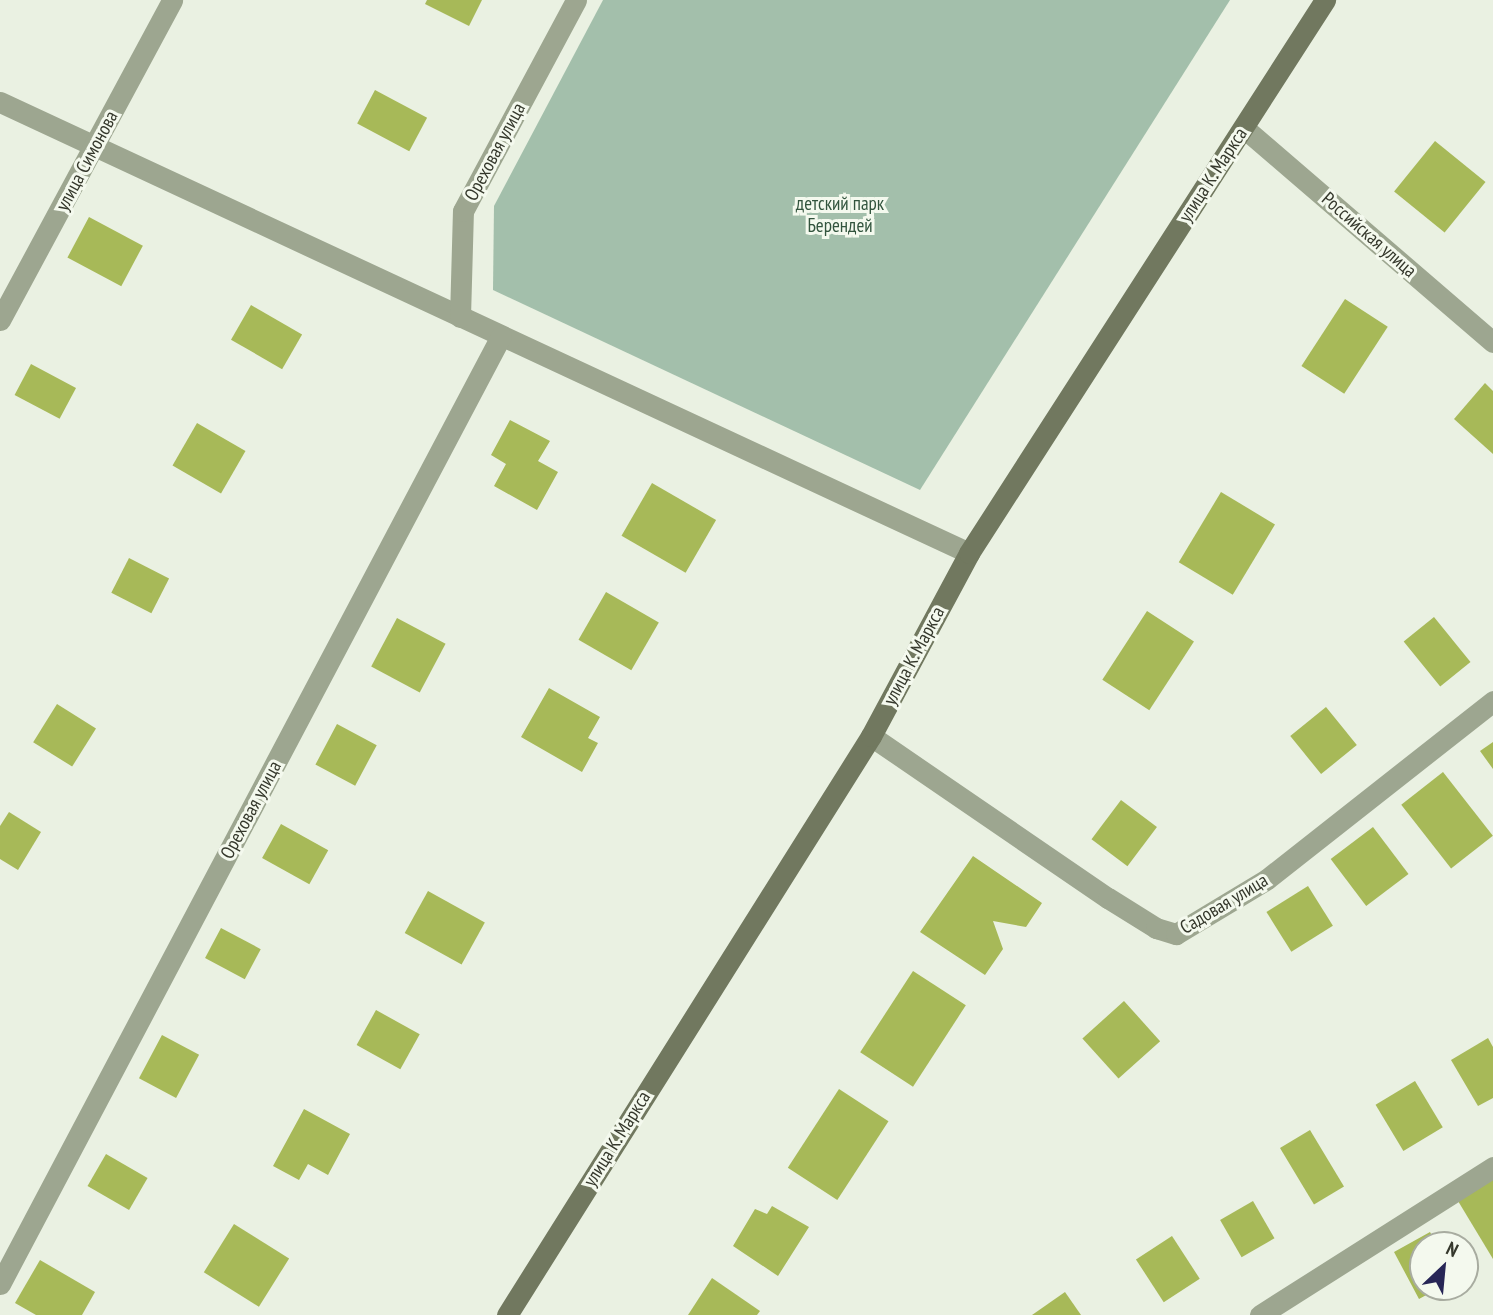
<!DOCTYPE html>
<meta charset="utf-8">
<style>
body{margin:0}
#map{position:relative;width:1493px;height:1315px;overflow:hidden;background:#eaf1e2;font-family:"PT Sans Narrow",sans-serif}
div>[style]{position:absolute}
.green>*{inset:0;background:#a3bfab}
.building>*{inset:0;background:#a7b958;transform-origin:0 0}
.minor>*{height:21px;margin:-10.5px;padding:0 10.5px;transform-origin:10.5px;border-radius:10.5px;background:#9da690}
.major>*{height:21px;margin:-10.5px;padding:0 10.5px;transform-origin:10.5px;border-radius:10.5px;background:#71785f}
span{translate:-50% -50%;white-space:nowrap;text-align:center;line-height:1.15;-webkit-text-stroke:6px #f4f9ee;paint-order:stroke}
.street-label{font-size:19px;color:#35382c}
.park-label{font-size:19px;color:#32543d}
.north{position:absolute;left:1409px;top:1231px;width:70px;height:70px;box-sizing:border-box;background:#f4f9ee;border:2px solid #a8aca0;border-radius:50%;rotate:26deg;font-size:19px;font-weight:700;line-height:28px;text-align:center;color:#35382c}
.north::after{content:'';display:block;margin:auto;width:24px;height:32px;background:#272656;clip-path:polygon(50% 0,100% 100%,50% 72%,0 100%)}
</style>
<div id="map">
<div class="green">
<div style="clip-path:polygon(603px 0,1230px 0,920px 490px,493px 290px,494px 206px)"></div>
</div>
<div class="building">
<div style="clip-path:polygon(427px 0,482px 0,469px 26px,425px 4px)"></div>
<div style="left:375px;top:90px;width:59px;height:38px;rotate:28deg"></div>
<div style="left:1435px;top:141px;width:65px;height:65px;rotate:39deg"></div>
<div style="left:89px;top:217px;width:61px;height:46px;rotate:28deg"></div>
<div style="left:1345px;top:299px;width:51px;height:80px;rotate:33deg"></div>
<div style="left:251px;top:305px;width:59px;height:40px;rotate:30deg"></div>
<div style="left:31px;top:364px;width:51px;height:35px;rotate:28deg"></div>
<div style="clip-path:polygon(1485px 383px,1493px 391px,1493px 454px,1454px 419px)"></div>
<div style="clip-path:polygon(510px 420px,550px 441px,538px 461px,558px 472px,537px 510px,494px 486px,506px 464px,491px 455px)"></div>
<div style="left:197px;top:423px;width:56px;height:49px;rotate:30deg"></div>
<div style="left:652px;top:483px;width:74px;height:61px;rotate:30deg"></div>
<div style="left:1221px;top:492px;width:63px;height:82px;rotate:31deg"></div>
<div style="left:129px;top:558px;width:45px;height:39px;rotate:27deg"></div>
<div style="left:606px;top:592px;width:61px;height:55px;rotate:30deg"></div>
<div style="left:1147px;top:611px;width:56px;height:82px;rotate:33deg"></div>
<div style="left:1434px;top:617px;width:58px;height:39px;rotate:51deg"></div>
<div style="left:397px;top:618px;width:55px;height:55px;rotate:28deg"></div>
<div style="clip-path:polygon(549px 688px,600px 717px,588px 738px,598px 743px,582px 772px,521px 737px)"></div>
<div style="left:57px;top:704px;width:46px;height:45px;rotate:32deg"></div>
<div style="left:1326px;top:707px;width:49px;height:46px;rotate:51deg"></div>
<div style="left:337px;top:724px;width:45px;height:46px;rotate:28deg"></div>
<div style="clip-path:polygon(1493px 742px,1493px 769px,1480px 751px)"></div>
<div style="left:1443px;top:772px;width:81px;height:53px;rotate:52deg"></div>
<div style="left:1121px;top:800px;width:45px;height:49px;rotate:37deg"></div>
<div style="clip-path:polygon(9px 812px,41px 832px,18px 870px,0 859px,0 826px)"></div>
<div style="left:281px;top:824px;width:54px;height:39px;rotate:29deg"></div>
<div style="left:1373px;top:827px;width:59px;height:53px;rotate:53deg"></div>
<div style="clip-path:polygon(973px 856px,1042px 903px,1026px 927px,993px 921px,1003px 949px,985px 975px,920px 932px)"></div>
<div style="left:1308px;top:886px;width:47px;height:49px;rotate:58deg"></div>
<div style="left:428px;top:891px;width:65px;height:48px;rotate:29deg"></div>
<div style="left:221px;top:928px;width:45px;height:34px;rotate:28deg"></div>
<div style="left:913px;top:971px;width:63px;height:97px;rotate:33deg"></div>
<div style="left:1124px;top:1001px;width:54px;height:56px;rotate:48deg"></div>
<div style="left:376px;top:1010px;width:50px;height:40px;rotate:29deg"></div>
<div style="left:162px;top:1035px;width:42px;height:49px;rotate:28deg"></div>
<div style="clip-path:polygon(1488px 1038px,1493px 1047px,1493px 1098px,1478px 1106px,1451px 1060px)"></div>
<div style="left:1415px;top:1081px;width:54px;height:46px;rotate:59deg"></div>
<div style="left:839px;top:1089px;width:59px;height:94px;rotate:33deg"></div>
<div style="clip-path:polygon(304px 1109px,350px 1134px,328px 1175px,308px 1164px,299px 1180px,273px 1166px)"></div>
<div style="left:1310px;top:1130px;width:66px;height:35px;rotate:59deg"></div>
<div style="left:106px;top:1154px;width:48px;height:37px;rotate:30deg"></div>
<div style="clip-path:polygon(1493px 1179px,1493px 1259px,1458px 1201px)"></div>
<div style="left:1253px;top:1201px;width:43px;height:38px;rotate:60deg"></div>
<div style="clip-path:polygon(772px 1206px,809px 1227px,778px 1276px,733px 1246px,755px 1209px,767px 1214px)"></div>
<div style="left:234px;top:1224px;width:65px;height:57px;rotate:32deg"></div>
<div style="clip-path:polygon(1430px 1232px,1437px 1245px,1423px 1245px,1423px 1287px,1441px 1287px,1419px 1299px,1394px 1252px)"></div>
<div style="left:1172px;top:1236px;width:51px;height:43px;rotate:57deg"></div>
<div style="clip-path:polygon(40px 1260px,95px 1292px,82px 1315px,36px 1315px,15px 1303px)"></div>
<div style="clip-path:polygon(712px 1278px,760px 1311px,757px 1315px,688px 1315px)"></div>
<div style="clip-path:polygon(1065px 1292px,1081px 1315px,1032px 1315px)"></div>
</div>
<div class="minor">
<div style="left:0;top:102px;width:1069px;rotate:24.96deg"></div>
<div style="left:1244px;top:128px;width:328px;rotate:40.7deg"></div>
<div style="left:460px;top:317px;width:106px;rotate:-88.4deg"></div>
<div style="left:463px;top:211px;width:239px;rotate:-61.8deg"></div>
<div style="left:0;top:320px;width:363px;rotate:-61.7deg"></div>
<div style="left:871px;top:736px;width:287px;rotate:34.4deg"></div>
<div style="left:1108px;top:898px;width:57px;rotate:32deg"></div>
<div style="left:1156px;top:928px;width:21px;rotate:17deg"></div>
<div style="left:1176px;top:934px;width:106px;rotate:-31.1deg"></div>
<div style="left:1267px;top:879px;width:288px;rotate:-38.2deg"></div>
<div style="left:0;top:1284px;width:1072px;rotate:-62.14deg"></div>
<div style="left:1260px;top:1315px;width:276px;rotate:-32.4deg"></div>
</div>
<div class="major">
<div style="left:507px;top:1315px;width:684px;rotate:-57.84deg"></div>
<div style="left:871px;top:736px;width:208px;rotate:-61.8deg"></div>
<div style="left:969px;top:553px;width:658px;rotate:-57.23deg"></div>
</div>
<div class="street-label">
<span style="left:495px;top:152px;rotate:-62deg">Ореховая улица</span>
<span style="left:87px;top:161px;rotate:-62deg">улица Симонова</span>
<span style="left:1213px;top:175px;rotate:-57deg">улица К. Маркса</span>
<span style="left:1369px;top:235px;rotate:41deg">Российская улица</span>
<span style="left:914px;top:656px;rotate:-62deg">улица К. Маркса</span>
<span style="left:251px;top:810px;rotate:-62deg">Ореховая улица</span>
<span style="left:1224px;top:904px;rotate:-31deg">Садовая улица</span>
<span style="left:617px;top:1139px;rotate:-58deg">улица К. Маркса</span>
</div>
<div class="park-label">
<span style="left:840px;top:215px">детский парк<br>Берендей</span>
</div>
<div class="north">N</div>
</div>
